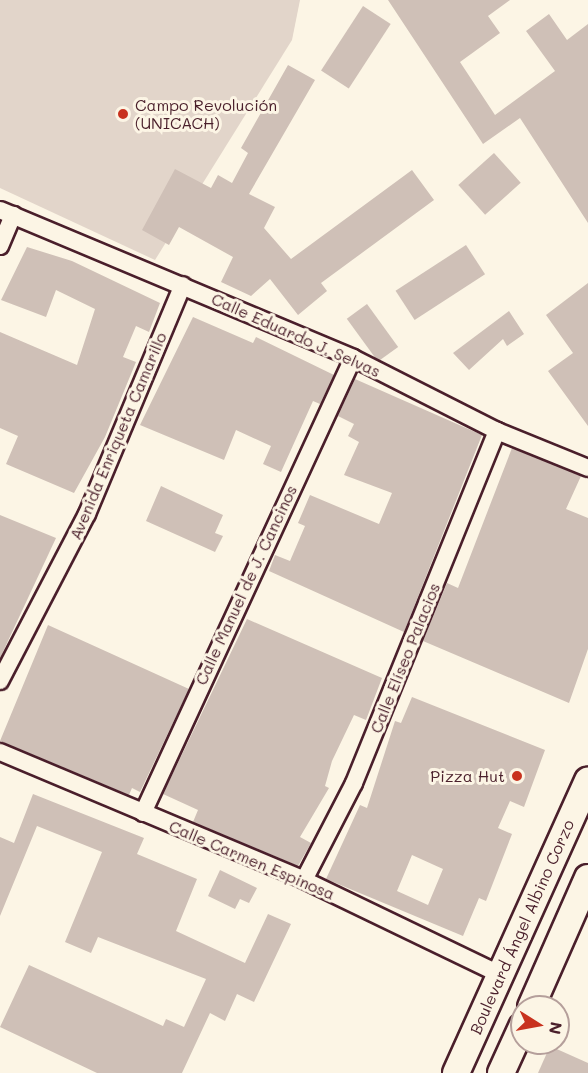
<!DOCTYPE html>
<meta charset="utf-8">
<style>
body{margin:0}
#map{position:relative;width:588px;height:1073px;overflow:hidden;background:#fcf5e5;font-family:Mali,sans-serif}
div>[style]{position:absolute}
.green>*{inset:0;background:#e2d5ca}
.building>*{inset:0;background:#cfc0b7;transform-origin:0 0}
.roads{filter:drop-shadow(2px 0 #4a1f2b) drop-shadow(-2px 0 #4a1f2b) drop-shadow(0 2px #4a1f2b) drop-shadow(0 -2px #4a1f2b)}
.minor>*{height:16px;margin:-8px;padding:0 8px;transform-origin:8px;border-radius:8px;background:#fcf5e5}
.primary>*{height:26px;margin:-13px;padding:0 13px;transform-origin:13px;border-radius:13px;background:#fcf5e5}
.dots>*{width:16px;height:16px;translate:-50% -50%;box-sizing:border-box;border:3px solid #fcf5e5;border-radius:50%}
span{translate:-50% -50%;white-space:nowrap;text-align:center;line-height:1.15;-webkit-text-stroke:6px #fcf5e5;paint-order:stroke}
.poi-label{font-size:16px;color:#4a1f2b}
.left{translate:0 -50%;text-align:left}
.right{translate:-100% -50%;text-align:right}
.street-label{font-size:16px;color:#4a1f2b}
.north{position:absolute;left:510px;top:995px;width:60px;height:60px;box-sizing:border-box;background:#fcf5e5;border:2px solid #b59f9b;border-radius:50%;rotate:101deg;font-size:16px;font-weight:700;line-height:24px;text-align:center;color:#4a1f2b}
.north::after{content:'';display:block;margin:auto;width:21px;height:27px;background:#c8321e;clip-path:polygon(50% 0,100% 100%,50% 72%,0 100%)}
</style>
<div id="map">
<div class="green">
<div style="clip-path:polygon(0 0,300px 0,292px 40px,155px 260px,0 188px)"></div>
</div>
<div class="building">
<div style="clip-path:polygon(388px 0,510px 0,488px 16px,500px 33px,460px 62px,495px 115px,555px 71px,526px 31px,549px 14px,567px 40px,588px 24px,588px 223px,520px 118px,483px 144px)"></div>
<div style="left:363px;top:6px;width:33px;height:77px;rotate:33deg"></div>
<div style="clip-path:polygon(288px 65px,315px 80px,249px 194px,275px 207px,264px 228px,291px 259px,412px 170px,434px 200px,321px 283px,327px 291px,298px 315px,270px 279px,251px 296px,221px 282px,233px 257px,179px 227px,169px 245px,142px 230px,175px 169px,211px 188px,218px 175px,232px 183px,248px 153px,241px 148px)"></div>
<div style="left:494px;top:153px;width:40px;height:48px;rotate:48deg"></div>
<div style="left:466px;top:245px;width:35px;height:84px;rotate:57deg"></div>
<div style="clip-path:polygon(27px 247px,72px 261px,160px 303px,149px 332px,136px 326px,123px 357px,136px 362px,105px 437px,74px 493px,6px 464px,18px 436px,0 428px,0 332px,77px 365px,95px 309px,56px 290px,46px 317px,1px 300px)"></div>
<div style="clip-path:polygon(588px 283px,588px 426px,548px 371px,573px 353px,546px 315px)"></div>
<div style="left:367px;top:304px;width:53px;height:25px;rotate:54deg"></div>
<div style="clip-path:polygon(509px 311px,524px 334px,507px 346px,503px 339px,469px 370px,453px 353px)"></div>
<div style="clip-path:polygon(193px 317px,253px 343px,256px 337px,334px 375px,320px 404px,313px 401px,281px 472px,263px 464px,271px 446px,236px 430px,224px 460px,140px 425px)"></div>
<div style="clip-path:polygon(355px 379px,482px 435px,404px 632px,269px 571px,275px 555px,290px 561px,305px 526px,298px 523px,310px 495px,379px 524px,392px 493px,344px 475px,359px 442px,348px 436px,354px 424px,338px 416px)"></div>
<div style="clip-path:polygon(512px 448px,581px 476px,566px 509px,588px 518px,588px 649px,569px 703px,423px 641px,447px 583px,458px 588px)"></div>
<div style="clip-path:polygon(161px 486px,223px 515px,215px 533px,223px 536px,215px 552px,146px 521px)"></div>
<div style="clip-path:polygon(0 515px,56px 538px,0 658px)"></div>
<div style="clip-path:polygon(247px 619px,382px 678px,366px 720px,354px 715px,332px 761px,325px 786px,329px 788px,300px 837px,311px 843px,298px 866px,193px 822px,198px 810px,163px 794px)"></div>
<div style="clip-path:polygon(48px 625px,189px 689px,140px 792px,132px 788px,129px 795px,0 741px)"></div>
<div style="clip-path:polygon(evenodd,412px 697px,545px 750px,524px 807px,510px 801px,498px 828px,512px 834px,486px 901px,479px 898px,463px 936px,326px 879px,360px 805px,367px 808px,395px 721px,401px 723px,412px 697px,412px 855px,443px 869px,428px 905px,397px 891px,412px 855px)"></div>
<div style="clip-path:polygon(33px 794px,144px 838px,137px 854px,197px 879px,176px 931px,245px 963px,268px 914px,291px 924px,254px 1002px,237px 994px,225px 1021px,210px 1013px,182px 1073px,97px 1073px,0 1027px,29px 965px,163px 1026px,166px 1019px,184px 1027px,206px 979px,98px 937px,91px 953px,65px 942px,102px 852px,37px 826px,0 916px,0 837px,14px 843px)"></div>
<div style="clip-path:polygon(220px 870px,257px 888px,249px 903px,240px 899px,235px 909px,208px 896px)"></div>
<div style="clip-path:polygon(550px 1046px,588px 1063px,588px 1073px,538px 1073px)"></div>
</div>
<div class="roads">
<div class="minor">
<div style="left:0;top:210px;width:383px;rotate:22.7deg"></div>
<div style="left:353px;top:358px;width:161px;rotate:26.9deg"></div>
<div style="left:497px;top:431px;width:98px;rotate:22.1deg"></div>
<div style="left:0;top:246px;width:34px;rotate:-67deg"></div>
<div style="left:0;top:681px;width:188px;rotate:-62.5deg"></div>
<div style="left:87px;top:514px;width:248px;rotate:-67.3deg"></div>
<div style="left:0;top:752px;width:330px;rotate:22.8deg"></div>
<div style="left:304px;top:880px;width:219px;rotate:25.7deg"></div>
<div style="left:143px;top:813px;width:501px;rotate:-65.22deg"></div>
<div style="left:304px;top:880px;width:109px;rotate:-62.7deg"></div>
<div style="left:354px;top:783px;width:380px;rotate:-67.9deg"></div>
</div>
<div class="primary">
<div style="left:531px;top:1007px;width:141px;rotate:-66.2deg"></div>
<div style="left:456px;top:1073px;width:321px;rotate:-65.7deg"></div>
<div style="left:501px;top:1073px;width:51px;rotate:-65.5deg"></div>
</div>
</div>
<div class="dots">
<div style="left:123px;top:114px;background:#c8321e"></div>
<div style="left:517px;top:776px;background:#c8321e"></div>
</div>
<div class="poi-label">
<span class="left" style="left:135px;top:114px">Campo Revolución<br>(UNICACH)</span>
<span class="right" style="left:505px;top:776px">Pizza Hut</span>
</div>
<div class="street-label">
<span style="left:296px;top:335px;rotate:24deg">Calle Eduardo J. Selvas</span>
<span style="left:118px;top:436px;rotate:-67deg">Avenida Enriqueta Camarillo</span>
<span style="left:246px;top:585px;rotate:-65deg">Calle Manuel de J. Cancinos</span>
<span style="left:405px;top:658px;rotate:-68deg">Calle Elíseo Palacios</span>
<span style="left:252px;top:860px;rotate:23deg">Calle Carmen Espinosa</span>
<span style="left:522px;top:927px;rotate:-66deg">Boulevard Ángel Albino Corzo</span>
</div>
<div class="north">N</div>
</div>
